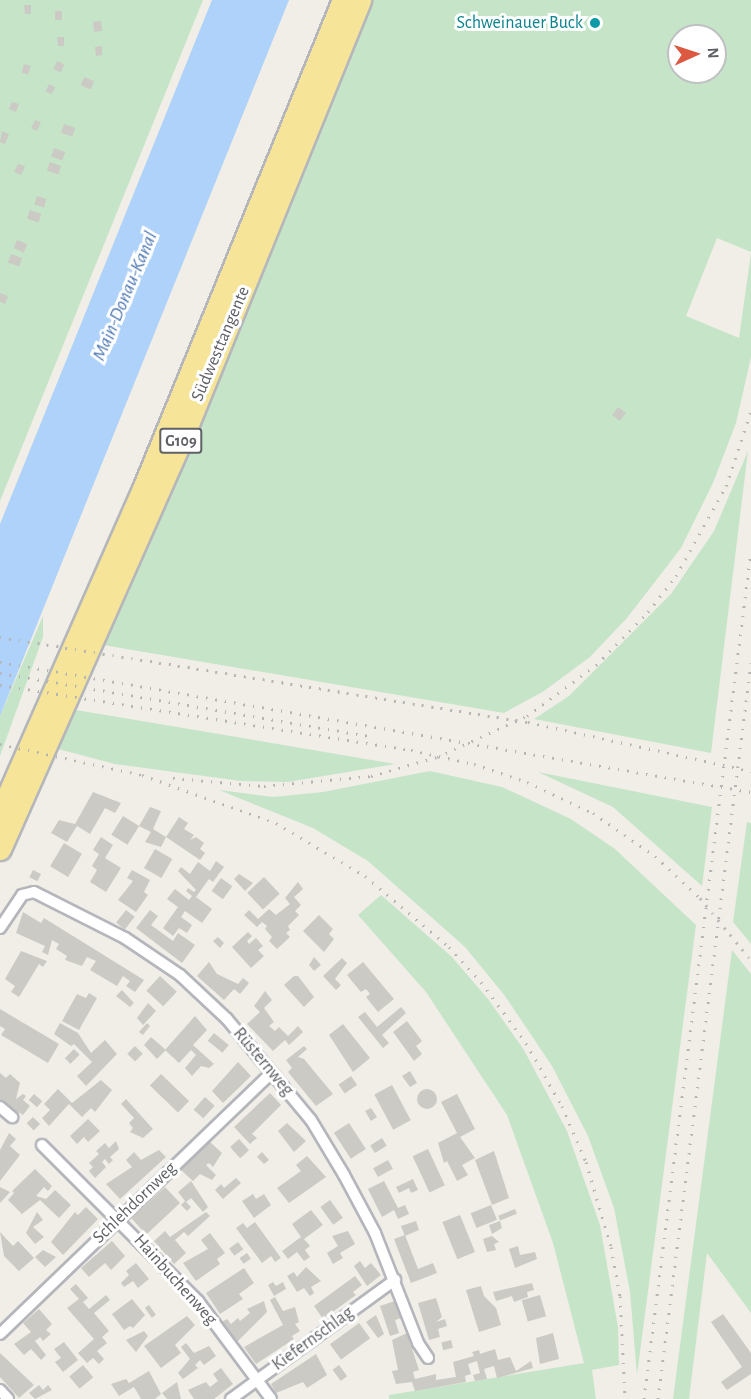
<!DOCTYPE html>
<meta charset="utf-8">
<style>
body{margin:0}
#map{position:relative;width:751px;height:1399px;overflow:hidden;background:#f0eee7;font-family:"Alegreya Sans",sans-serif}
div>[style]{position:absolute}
.green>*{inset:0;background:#c6e5c8}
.water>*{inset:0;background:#aed2f9}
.building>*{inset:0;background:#cbcac4;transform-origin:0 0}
.round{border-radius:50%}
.roads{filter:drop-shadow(2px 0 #b4b6bb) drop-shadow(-2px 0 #b4b6bb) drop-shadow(0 2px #b4b6bb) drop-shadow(0 -2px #b4b6bb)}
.street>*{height:10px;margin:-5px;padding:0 5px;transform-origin:5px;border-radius:5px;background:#fff}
.highway>*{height:21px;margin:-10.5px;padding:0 10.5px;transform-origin:10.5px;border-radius:10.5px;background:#f6e598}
.rail>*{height:3px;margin-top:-1.5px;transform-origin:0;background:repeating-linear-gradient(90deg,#b5b5b6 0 1.5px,transparent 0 9.5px)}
.dots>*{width:16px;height:16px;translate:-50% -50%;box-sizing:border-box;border:3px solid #fff;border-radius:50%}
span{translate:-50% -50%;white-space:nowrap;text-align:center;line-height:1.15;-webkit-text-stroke:6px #fff;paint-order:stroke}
.shield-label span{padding:2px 4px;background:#fff;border:2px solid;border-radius:4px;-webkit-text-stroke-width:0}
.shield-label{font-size:16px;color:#5f6166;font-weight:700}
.culture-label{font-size:18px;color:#0d838f}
.right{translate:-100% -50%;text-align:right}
.street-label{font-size:18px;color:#5f6166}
.water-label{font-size:20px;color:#4e78b3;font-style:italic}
.north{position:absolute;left:667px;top:24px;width:60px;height:60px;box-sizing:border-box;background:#fff;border:2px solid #bfc0c2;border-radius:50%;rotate:87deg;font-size:16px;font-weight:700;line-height:24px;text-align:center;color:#5f6166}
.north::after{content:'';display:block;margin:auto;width:21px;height:27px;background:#dd5840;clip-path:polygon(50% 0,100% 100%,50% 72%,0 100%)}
</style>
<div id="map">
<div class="green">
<div style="clip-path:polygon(0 0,203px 0,0 501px)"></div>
<div style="clip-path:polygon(evenodd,371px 0,751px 0,751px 252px,717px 238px,686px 316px,739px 338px,751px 253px,751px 357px,736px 423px,713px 483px,681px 548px,627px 618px,590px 657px,544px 691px,504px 713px,103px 645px,371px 0,679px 36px,715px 36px,715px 72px,679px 72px,679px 36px)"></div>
<div style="clip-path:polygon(748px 451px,711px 753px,534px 719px,569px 696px,671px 594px,714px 531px)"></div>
<div style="clip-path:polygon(43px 616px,43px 637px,0 756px,0 716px)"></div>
<div style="clip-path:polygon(76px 710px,219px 734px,395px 764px,288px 782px,241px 781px,115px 764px,58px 749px)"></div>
<div style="clip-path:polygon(430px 771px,502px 787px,571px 819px,615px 849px,696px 925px,637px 1375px,630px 1292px,614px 1208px,588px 1136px,552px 1066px,505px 996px,465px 947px,368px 861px,313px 828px,219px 790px,273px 797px,323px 792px)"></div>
<div style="clip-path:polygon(538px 772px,712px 807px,702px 886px,613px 807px)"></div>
<div style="clip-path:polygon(747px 822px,751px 823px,751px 944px,733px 922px)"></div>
<div style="clip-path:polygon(381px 895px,452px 957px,488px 999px,524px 1050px,567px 1131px,600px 1225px,618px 1327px,619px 1365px,592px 1370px,596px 1399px,389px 1399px,389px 1395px,584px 1363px,553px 1243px,507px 1115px,426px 992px,358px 915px)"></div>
<div style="clip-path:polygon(732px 950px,751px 974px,751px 1313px,707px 1253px,689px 1399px,673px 1399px)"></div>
</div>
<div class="water">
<div style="clip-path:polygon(212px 0,289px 0,0 716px,0 524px)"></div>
</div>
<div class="building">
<div style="clip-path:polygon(24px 5px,31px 5px,31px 14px,25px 14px)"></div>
<div style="left:55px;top:11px;width:7px;height:9px"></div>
<div style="left:101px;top:21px;width:10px;height:8px;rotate:84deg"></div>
<div style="clip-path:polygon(57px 37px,64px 37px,64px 46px,58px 46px)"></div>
<div style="clip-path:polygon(102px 46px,102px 55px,96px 56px,95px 47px)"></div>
<div style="left:57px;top:61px;width:8px;height:9px;rotate:23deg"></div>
<div style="left:24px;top:64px;width:7px;height:9px;rotate:16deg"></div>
<div style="left:84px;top:77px;width:11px;height:9px;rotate:22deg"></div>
<div style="left:49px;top:84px;width:7px;height:8px;rotate:27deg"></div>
<div style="clip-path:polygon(12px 102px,19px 104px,16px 112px,9px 109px)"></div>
<div style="clip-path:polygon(35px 120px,41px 122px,37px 131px,31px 128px)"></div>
<div style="left:64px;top:124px;width:12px;height:9px;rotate:20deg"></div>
<div style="clip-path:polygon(2px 131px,9px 134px,5px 144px,0 142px)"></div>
<div style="left:54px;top:148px;width:12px;height:9px;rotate:20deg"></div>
<div style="left:50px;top:162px;width:12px;height:9px;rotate:20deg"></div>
<div style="clip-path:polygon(18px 164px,25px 166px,21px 175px,14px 172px)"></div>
<div style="left:37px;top:196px;width:10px;height:9px;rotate:17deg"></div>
<div style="left:30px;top:210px;width:12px;height:9px;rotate:20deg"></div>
<div style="left:17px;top:240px;width:11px;height:9px;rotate:22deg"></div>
<div style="left:11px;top:254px;width:12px;height:9px;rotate:20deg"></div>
<div style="clip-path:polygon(0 293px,8px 296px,5px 304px,0 302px)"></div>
<div style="left:618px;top:407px;width:10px;height:10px;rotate:37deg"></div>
<div style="clip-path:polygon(93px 792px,121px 803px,115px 813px,105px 808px,90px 834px,77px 826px,67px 842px,51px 833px,59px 820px,75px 824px)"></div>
<div style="clip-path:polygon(150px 807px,161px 811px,153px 829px,166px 837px,161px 847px,145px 842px,151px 832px,139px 826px)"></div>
<div style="left:123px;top:816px;width:19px;height:22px;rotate:32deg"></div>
<div style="clip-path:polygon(179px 817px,188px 823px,184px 829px,194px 835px,190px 840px,196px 837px,204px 843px,200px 849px,205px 853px,200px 860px,166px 837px)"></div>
<div style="clip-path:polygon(101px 837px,113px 845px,105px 858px,121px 868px,106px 892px,90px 882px,97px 870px,92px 866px,99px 854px,93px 850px)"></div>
<div style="left:64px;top:843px;width:21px;height:27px;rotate:31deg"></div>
<div style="left:155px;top:849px;width:20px;height:22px;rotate:30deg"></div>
<div style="clip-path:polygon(216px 861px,224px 867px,213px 882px,209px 879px,196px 897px,212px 909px,202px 923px,185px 911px,181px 917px,192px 925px,187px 933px,179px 928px,173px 936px,163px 928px,178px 907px,167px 899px,175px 889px,189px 900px,192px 896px,186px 891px,188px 888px,194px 892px,196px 890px,178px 871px,181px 867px,190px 874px,198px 862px,210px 871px)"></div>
<div style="left:33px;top:870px;width:9px;height:8px;rotate:27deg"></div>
<div style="clip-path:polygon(132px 870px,150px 880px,144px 892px,148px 895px,136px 912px,118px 900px,133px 881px,127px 878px)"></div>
<div style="clip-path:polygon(239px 874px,253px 883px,245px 891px,234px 879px)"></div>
<div style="left:264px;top:877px;width:23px;height:23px;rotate:47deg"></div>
<div style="left:221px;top:878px;width:14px;height:16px;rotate:36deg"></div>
<div style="clip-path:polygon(298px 882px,303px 889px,294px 897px,301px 905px,295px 911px,299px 915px,288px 926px,290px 930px,286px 933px,290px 937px,277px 949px,269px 941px,272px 937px,265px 929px,267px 926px,262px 922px,257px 927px,244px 915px,249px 910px,258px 919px,269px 909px,276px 915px,290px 904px,285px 898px)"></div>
<div style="left:126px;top:910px;width:11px;height:16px;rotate:38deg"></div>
<div style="clip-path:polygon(150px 910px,158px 916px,151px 925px,173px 941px,178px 933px,195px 945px,182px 963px,136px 928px)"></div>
<div style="clip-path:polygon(23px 912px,41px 923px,44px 918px,144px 980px,135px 992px,126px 986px,130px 981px,123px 976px,117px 986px,90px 970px,96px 961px,87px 957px,82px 966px,65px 960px,67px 956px,56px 949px,59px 944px,52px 940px,48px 955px,42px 952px,45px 946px,16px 933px)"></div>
<div style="clip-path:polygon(319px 915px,333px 929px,329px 934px,334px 939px,324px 952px,303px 931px)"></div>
<div style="clip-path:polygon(248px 932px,252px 936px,247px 941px,249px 944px,256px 938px,263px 946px,258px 950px,264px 956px,251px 968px,232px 947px)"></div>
<div style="clip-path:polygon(218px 937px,224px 943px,220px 948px,213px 941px)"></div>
<div style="clip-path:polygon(21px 951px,47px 961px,43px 967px,39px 964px,19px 997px,11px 992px,15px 986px,5px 979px)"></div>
<div style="clip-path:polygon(314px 957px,321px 965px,314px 971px,309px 965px)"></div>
<div style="clip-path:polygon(342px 958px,347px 963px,335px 979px,341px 985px,336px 990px,323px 976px)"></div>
<div style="clip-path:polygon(209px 962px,217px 974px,238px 984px,243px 978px,249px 983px,240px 994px,234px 989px,224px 1000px,197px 976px)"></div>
<div style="clip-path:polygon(363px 962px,394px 999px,378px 1012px,366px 997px,370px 994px,366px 989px,361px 992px,347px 975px)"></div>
<div style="left:160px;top:976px;width:23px;height:20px;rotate:43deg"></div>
<div style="clip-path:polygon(294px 976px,298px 976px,314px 997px,304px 1007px,284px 985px)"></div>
<div style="clip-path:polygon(122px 990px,134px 1003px,130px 1007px,116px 996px)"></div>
<div style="clip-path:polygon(265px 991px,272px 1000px,264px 1008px,274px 1022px,269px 1026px,275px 1031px,279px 1027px,288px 1036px,298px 1026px,303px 1032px,289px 1045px,285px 1040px,273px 1051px,247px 1024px,260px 1012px,254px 1006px)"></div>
<div style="clip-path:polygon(89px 993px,97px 998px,79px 1030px,62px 1021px,77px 994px,86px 998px)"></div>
<div style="clip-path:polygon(148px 1003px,156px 1011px,143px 1025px,137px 1018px)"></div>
<div style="clip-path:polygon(401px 1007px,406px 1013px,382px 1035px,389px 1043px,383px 1048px,358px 1017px,365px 1012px,377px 1027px)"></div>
<div style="clip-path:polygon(0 1009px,59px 1044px,48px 1063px,1px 1035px,5px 1029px,0 1026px)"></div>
<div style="clip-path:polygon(195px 1016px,207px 1030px,193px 1045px,214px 1064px,209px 1068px,201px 1066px,192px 1076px,185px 1068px,196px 1055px,191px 1050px,179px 1063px,165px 1050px)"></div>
<div style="clip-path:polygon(407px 1021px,422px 1041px,416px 1046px,422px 1054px,414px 1061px,393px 1032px)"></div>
<div style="clip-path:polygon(60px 1023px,78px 1033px,91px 1053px,105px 1040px,117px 1054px,86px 1086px,77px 1076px,92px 1062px,74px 1044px,71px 1046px,54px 1034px)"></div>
<div style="clip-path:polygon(147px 1023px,150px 1026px,143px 1035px,139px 1032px)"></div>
<div style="clip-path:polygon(343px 1024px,370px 1058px,353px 1072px,329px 1035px)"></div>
<div style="left:214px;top:1033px;width:19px;height:10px;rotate:39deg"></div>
<div style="clip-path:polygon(151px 1037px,166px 1050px,157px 1059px,144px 1045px)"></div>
<div style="left:135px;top:1046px;width:11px;height:11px;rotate:45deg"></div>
<div style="clip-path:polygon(304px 1046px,307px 1049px,298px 1057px,304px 1059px,333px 1094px,316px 1106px,288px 1072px,292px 1068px,286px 1060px)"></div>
<div style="left:74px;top:1049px;width:8px;height:13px;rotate:45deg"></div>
<div style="clip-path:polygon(238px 1062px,251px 1076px,223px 1103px,212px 1091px)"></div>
<div style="clip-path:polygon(410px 1071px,417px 1083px,410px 1087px,402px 1076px)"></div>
<div style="clip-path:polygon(0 1073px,6px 1078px,10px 1074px,20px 1083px,16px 1099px,23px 1094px,26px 1096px,23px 1100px,30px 1106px,23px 1115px,0 1100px)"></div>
<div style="left:161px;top:1074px;width:39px;height:16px;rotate:44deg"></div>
<div style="left:351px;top:1076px;width:11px;height:15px;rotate:56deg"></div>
<div style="clip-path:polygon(101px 1080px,112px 1090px,95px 1112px,91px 1108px,82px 1117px,69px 1104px,49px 1126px,42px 1118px,50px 1110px,44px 1104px,58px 1089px,72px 1103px)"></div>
<div style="left:392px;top:1085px;width:40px;height:20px;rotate:62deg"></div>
<div class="round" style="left:417px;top:1089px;width:20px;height:20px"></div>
<div style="clip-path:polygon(270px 1093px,281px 1105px,252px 1134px,257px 1138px,250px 1144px,234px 1127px)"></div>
<div style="left:34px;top:1094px;width:11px;height:8px;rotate:41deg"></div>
<div style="clip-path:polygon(457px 1094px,475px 1129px,460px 1137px,475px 1158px,462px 1165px,468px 1175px,457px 1181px,447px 1161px,444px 1163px,438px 1143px,457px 1133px,441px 1102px)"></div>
<div style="left:205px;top:1097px;width:13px;height:17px;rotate:42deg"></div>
<div style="clip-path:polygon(126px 1099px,153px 1129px,143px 1138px,130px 1132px,133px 1128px,129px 1123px,134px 1118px,121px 1104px)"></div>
<div style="clip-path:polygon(371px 1108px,377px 1117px,371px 1121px,365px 1111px)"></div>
<div style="left:33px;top:1117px;width:10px;height:9px;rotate:45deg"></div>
<div style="clip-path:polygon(88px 1119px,100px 1131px,88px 1142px,84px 1137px,77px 1144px,70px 1136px)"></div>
<div style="clip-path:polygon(287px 1123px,306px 1141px,294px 1152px,278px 1131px)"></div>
<div style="left:349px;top:1123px;width:31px;height:18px;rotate:57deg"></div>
<div style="clip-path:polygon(9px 1133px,16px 1139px,10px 1146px,20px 1155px,0 1181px,0 1150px)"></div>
<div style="left:382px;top:1138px;width:9px;height:14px;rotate:58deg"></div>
<div style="left:239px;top:1139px;width:15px;height:12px;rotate:48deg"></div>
<div style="clip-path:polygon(116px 1141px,119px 1149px,110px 1157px,113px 1160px,109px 1164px,105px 1159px,102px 1162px,106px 1167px,95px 1178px,89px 1171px,93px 1167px,89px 1163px,99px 1154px,96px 1151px,105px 1143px,109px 1148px)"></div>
<div style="clip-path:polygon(209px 1141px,222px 1153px,213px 1167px,209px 1163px,206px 1165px,216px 1175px,212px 1180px,200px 1174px,193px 1181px,181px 1170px)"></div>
<div style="left:428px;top:1149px;width:40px;height:17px;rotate:65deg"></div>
<div style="clip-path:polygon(159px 1150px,166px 1157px,120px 1199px,106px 1184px,132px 1167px,126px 1160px,134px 1152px,141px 1160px)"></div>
<div style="clip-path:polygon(494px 1151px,509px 1198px,492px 1205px,475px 1160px)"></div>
<div style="clip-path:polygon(262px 1152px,269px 1160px,264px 1164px,257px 1157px)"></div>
<div style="clip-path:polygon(307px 1156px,326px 1177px,289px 1203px,277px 1188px,301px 1171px,296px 1165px)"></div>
<div style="left:388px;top:1160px;width:10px;height:17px;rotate:61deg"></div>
<div style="clip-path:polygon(35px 1169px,52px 1186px,48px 1191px,44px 1187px,36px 1196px,46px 1199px,55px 1190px,71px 1205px,59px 1218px,40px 1200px,22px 1214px,8px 1200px,14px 1193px,12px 1191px)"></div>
<div style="clip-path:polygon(236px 1178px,241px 1183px,223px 1199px,215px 1190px,221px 1184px,224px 1188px)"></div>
<div style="clip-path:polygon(413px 1179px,418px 1190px,411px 1193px,409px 1188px,399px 1193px,396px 1187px)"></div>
<div style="clip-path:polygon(191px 1181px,208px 1207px,203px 1212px,191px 1198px,186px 1202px,191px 1207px,187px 1211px,181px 1205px,185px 1201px,178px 1192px)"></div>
<div style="clip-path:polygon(384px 1181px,398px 1208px,405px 1205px,409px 1214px,398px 1219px,394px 1210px,382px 1217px,368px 1189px)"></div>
<div style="clip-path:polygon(0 1187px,10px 1192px,0 1203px)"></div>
<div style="left:165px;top:1187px;width:22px;height:46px;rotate:47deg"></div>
<div style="clip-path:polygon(253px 1194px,256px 1199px,264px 1194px,271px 1205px,254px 1218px,242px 1201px)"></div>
<div style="left:330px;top:1200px;width:22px;height:12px;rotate:54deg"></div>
<div style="left:491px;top:1205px;width:16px;height:22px;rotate:68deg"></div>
<div style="clip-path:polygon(86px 1207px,98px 1219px,63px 1255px,51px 1242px,75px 1212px,78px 1215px)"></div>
<div style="left:515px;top:1209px;width:5px;height:18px;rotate:68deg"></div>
<div style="clip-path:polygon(311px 1210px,323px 1225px,304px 1239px,310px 1246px,305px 1250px,310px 1257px,304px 1261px,297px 1252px,288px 1259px,282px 1251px,301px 1237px,292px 1224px)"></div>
<div style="clip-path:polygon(37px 1212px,43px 1220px,33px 1227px,44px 1237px,35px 1244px,26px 1233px)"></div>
<div style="clip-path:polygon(206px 1212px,210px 1216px,188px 1236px,184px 1232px,175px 1240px,186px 1253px,174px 1264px,154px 1241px,165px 1231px,170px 1237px)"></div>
<div style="left:460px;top:1215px;width:40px;height:19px;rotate:68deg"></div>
<div style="clip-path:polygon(416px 1221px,419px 1230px,405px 1236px,401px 1226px)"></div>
<div style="clip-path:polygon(500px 1221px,502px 1228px,492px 1234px,489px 1225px)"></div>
<div style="clip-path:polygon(255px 1222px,281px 1258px,275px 1262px,271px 1256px,262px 1263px,236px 1228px,243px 1223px,247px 1228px)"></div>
<div style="clip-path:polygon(348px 1231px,355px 1244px,340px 1253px,343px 1258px,333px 1264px,327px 1253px,338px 1246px,332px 1236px)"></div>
<div style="clip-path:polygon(0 1232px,13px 1246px,18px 1241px,34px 1258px,19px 1271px,4px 1256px)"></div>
<div style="clip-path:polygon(210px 1233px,225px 1253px,217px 1259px,220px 1264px,196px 1281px,183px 1263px,208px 1249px,201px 1240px)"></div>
<div style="clip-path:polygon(405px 1235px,418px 1269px,433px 1263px,437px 1273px,411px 1283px,394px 1239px)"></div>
<div style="clip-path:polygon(492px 1236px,499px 1242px,494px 1244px,496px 1250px,487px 1252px,483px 1239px)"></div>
<div style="clip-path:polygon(112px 1241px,125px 1256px,111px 1270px,105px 1263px,89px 1277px,81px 1268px)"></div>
<div style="left:238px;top:1242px;width:9px;height:11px;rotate:54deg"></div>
<div style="clip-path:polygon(518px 1246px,520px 1255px,535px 1252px,537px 1259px,515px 1268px,509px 1249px)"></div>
<div style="clip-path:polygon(43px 1250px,56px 1257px,45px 1267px,35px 1257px)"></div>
<div style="left:247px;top:1253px;width:7px;height:9px;rotate:56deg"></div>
<div style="clip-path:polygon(360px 1261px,365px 1268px,371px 1263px,381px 1275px,367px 1286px,354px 1266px)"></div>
<div style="clip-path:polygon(136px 1263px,149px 1279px,138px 1288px,133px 1281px,124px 1287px,121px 1283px,129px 1275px,126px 1271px)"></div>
<div style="clip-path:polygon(306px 1267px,321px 1281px,311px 1287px,314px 1293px,310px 1296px,304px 1288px,297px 1292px,287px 1276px,294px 1272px,297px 1277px)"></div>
<div style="clip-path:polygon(244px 1268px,254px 1283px,239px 1294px,243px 1299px,220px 1314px,206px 1293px)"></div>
<div style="clip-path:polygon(355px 1276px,362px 1285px,353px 1292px,356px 1295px,323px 1319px,314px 1306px)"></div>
<div style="clip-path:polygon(273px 1282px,276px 1286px,283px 1282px,286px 1289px,274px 1296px,268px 1285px)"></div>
<div style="clip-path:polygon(532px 1283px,534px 1290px,527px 1292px,528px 1297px,514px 1302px,512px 1296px,496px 1301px,493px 1292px)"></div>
<div style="clip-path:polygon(76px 1284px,88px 1298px,83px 1302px,89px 1309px,106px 1295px,110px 1300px,94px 1313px,109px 1331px,102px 1337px,107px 1343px,97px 1351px,104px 1359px,99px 1364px,93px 1358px,87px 1363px,78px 1353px,94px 1339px,67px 1308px,79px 1299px,70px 1289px)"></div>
<div style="clip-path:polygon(481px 1286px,484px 1296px,496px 1308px,501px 1325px,479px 1332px,466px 1290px)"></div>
<div style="left:540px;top:1295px;width:22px;height:19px;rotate:74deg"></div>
<div style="clip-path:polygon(275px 1297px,283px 1311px,295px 1307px,299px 1322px,295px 1324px,300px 1331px,292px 1336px,294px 1339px,256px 1364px,244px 1347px,283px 1325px,270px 1300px)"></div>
<div style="clip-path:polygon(436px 1298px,442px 1317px,436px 1322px,445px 1319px,447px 1326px,438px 1329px,440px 1337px,429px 1340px,418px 1303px)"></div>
<div style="clip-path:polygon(132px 1299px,145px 1315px,133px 1328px,130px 1326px,124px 1330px,112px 1314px)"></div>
<div style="clip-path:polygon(264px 1301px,267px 1312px,234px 1345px,218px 1324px,227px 1319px,231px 1324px,238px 1318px,240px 1321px,250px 1313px,247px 1309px)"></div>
<div style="clip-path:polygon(395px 1301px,401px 1318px,395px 1320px,399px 1333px,390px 1336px,380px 1306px)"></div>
<div style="left:149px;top:1305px;width:12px;height:5px;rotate:55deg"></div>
<div style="clip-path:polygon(39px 1309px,52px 1324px,46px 1330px,51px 1334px,43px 1341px,40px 1337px,35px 1341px,46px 1355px,41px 1360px,31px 1349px,24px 1355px,14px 1344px,31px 1332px,23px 1323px)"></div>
<div style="clip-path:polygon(723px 1314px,751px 1353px,751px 1374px,727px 1390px,721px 1382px,742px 1367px,711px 1322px)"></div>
<div style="clip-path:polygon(376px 1315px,384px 1334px,378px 1338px,366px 1322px)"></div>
<div style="clip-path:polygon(187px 1316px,195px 1325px,175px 1345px,181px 1353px,161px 1368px,144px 1346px)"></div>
<div style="left:359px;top:1323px;width:19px;height:36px;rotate:54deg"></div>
<div style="clip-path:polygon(144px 1331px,148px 1336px,136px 1352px,126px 1340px)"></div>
<div style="clip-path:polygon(407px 1333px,419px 1370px,413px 1372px,415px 1379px,436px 1374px,436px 1380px,456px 1377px,453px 1362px,474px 1356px,472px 1352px,479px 1350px,480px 1354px,495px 1349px,498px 1360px,510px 1357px,516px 1371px,531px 1361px,533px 1368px,497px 1378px,494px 1366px,484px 1369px,487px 1379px,475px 1381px,473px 1375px,480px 1373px,477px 1361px,468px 1364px,471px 1374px,465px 1376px,466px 1382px,415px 1391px,412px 1382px,396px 1384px,392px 1371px,398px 1370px,392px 1340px)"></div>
<div style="clip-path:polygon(553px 1333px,559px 1359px,540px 1364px,536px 1338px)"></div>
<div style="left:451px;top:1340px;width:8px;height:10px;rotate:76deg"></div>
<div style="clip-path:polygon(64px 1342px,78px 1360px,63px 1372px,55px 1362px,61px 1358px,54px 1349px)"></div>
<div style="clip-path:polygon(186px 1343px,194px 1353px,209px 1346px,216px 1356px,204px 1365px,200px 1360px,195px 1365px,198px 1368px,183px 1379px,178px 1373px,190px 1359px,181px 1347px)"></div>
<div style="clip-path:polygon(0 1353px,34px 1385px,19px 1398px,0 1377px)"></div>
<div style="clip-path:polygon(316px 1354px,327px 1375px,307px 1388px,303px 1382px,276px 1393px,271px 1384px)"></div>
<div style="left:83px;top:1365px;width:16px;height:18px;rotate:50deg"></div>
<div style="left:339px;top:1365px;width:14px;height:8px;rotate:54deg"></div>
<div style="clip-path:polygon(221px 1368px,233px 1384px,214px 1399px,194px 1399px,188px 1390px,206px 1382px,210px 1387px,218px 1381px,213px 1374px)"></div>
<div style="clip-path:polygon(149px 1371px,161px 1394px,155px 1399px,141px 1399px,134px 1387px,119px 1396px,111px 1384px,126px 1379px,129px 1383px)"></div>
<div style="clip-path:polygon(177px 1382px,181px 1399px,167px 1399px,162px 1393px)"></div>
<div style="clip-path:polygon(39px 1385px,43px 1390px,48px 1385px,52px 1390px,35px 1399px,29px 1393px)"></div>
</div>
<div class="roads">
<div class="street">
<div style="left:0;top:928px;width:40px;rotate:-56deg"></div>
<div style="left:22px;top:895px;width:12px;rotate:-14deg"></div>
<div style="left:34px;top:892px;width:102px;rotate:26.8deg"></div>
<div style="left:125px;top:938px;width:66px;rotate:33.9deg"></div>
<div style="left:180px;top:975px;width:64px;rotate:43.1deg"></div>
<div style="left:227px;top:1019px;width:131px;rotate:50.3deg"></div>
<div style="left:311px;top:1120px;width:64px;rotate:59deg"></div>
<div style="left:344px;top:1175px;width:66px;rotate:61.9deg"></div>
<div style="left:375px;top:1233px;width:118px;rotate:68.6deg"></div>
<div style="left:418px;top:1343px;width:18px;rotate:56deg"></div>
<div style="left:0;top:1107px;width:16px;rotate:40deg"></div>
<div style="left:42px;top:1145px;width:221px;rotate:45deg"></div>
<div style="left:198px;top:1301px;width:122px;rotate:53.3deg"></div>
<div style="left:0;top:1334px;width:376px;rotate:-43.9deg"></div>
<div style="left:0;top:1390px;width:12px;rotate:48deg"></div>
<div style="left:231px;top:1399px;width:203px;rotate:-36deg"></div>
</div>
<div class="highway">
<div style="left:0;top:813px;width:354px;rotate:-66.2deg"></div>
<div style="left:143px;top:489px;width:528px;rotate:-67.76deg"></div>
<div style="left:0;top:849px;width:465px;rotate:-66.1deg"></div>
<div style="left:188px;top:424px;width:458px;rotate:-67.9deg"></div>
</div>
</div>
<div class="rail">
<div style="left:0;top:637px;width:535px;rotate:9.15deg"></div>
<div style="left:528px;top:722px;width:228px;rotate:12.4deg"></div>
<div style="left:0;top:662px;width:762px;rotate:9.82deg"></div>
<div style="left:0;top:673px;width:374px;rotate:9.7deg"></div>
<div style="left:0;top:685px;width:416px;rotate:9deg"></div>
<div style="left:411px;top:750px;width:65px;rotate:12.5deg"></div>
<div style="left:474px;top:764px;width:56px;rotate:18.8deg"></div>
<div style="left:527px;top:782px;width:73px;rotate:25.2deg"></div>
<div style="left:593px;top:813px;width:75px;rotate:34.7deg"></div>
<div style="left:655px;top:856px;width:62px;rotate:43deg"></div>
<div style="left:700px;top:898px;width:80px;rotate:50.6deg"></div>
<div style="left:0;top:744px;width:145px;rotate:12.3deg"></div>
<div style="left:142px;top:775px;width:142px;rotate:19.7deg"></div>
<div style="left:276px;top:823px;width:104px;rotate:30.8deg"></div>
<div style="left:365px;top:876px;width:110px;rotate:40.2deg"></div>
<div style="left:449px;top:947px;width:47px;rotate:47.6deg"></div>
<div style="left:481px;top:982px;width:76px;rotate:53.6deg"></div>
<div style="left:526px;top:1043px;width:73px;rotate:60.3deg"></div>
<div style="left:562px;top:1106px;width:61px;rotate:66.8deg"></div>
<div style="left:586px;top:1162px;width:89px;rotate:73.6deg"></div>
<div style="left:611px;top:1247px;width:50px;rotate:79.6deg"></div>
<div style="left:620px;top:1296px;width:103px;rotate:87.2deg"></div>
<div style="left:173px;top:778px;width:91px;rotate:5deg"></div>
<div style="left:264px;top:786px;width:107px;rotate:-5.3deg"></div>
<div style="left:371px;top:776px;width:69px;rotate:-16.1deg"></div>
<div style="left:437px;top:757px;width:99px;rotate:-24.5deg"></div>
<div style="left:527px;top:716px;width:86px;rotate:-36.5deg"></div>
<div style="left:596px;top:665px;width:74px;rotate:-45.5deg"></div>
<div style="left:648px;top:612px;width:46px;rotate:-52.1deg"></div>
<div style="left:676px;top:576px;width:103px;rotate:-60.9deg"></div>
<div style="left:726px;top:486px;width:79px;rotate:-71.6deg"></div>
<div style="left:644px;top:1399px;width:855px;rotate:-82.81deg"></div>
<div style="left:658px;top:1399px;width:742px;rotate:-82.8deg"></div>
</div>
<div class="dots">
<div style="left:595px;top:23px;background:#0f9aa8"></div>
</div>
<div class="shield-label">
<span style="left:181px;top:441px">G109</span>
</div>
<div class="culture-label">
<span class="right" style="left:583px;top:23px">Schweinauer Buck</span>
</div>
<div class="street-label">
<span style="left:221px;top:344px;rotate:-67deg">Südwesttangente</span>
<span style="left:263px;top:1062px;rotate:50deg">Rüsternweg</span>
<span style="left:135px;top:1203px;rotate:-44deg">Schlehdornweg</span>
<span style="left:175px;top:1280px;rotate:48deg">Hainbuchenweg</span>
<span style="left:313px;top:1339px;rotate:-36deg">Kiefernschlag</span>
</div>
<div class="water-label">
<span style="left:125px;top:296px;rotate:-67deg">Main-Donau-Kanal</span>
</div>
<div class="north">N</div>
</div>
